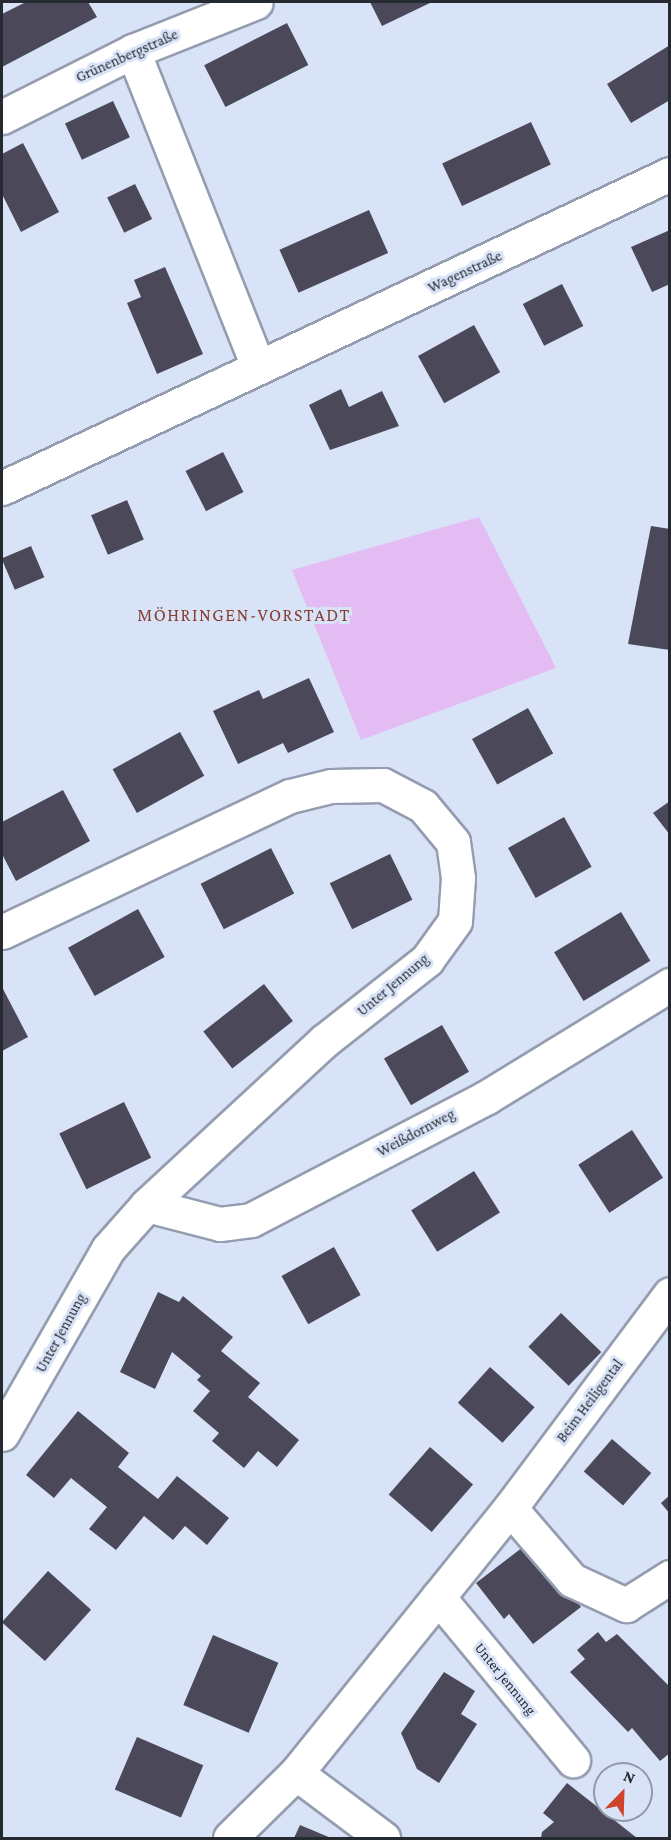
<!DOCTYPE html>
<meta charset="utf-8">
<style>
body{margin:0}
#map{position:relative;width:671px;height:1840px;overflow:hidden;background:#d9e3f7;font-family:"Crimson Pro",serif}
div>[style]{position:absolute}
.green>*{inset:0;background:#e3bcf3}
.building>*{inset:0;background:#4a4859;transform-origin:0 0}
.roads{filter:drop-shadow(2px 0 #949daf) drop-shadow(-2px 0 #949daf) drop-shadow(0 2px #949daf) drop-shadow(0 -2px #949daf)}
.minor>*{height:33px;margin:-16.5px;padding:0 16.5px;transform-origin:16.5px;border-radius:16.5px;background:#fff}
span{translate:-50% -50%;white-space:nowrap;text-align:center;line-height:1.15;-webkit-text-stroke:6px #d9e3f7;paint-order:stroke}
.street-label{font-size:15px;color:#252930}
.quarter-label{font-size:18px;color:#874033;letter-spacing:1.5px}
.frame{position:absolute;inset:0;border:3px solid #252930;pointer-events:none}
.north{position:absolute;left:593px;top:1762px;width:60px;height:60px;box-sizing:border-box;background:#d9e3f7;border:2px solid #9199a7;border-radius:50%;rotate:23deg;font-size:16px;font-weight:700;line-height:24px;text-align:center;color:#252930}
.north::after{content:'';display:block;margin:auto;width:21px;height:27px;background:#cf432c;clip-path:polygon(50% 0,100% 100%,50% 72%,0 100%)}
</style>
<div id="map">
<div class="green">
<div style="clip-path:polygon(479px 517px,556px 668px,361px 740px,292px 570px)"></div>
</div>
<div class="building">
<div style="clip-path:polygon(26px 2px,88px 2px,97px 17px,2px 67px,2px 14px)"></div>
<div style="clip-path:polygon(370px 2px,432px 2px,382px 26px)"></div>
<div style="left:287px;top:23px;width:47px;height:93px;rotate:63deg"></div>
<div style="clip-path:polygon(670px 45px,670px 100px,631px 123px,607px 84px)"></div>
<div style="left:113px;top:101px;width:40px;height:53px;rotate:65deg"></div>
<div style="left:531px;top:122px;width:47px;height:98px;rotate:65deg"></div>
<div style="clip-path:polygon(23px 143px,59px 212px,21px 232px,2px 194px,2px 154px)"></div>
<div style="left:135px;top:184px;width:39px;height:31px;rotate:64deg"></div>
<div style="left:369px;top:210px;width:47px;height:98px;rotate:66deg"></div>
<div style="clip-path:polygon(670px 230px,670px 284px,652px 292px,631px 247px)"></div>
<div style="clip-path:polygon(165px 267px,203px 354px,157px 374px,127px 303px,141px 297px,134px 280px)"></div>
<div style="left:562px;top:284px;width:47px;height:44px;rotate:63deg"></div>
<div style="left:474px;top:325px;width:54px;height:64px;rotate:61deg"></div>
<div style="clip-path:polygon(341px 389px,349px 407px,382px 391px,399px 426px,330px 450px,309px 405px)"></div>
<div style="left:223px;top:452px;width:45px;height:42px;rotate:63deg"></div>
<div style="left:127px;top:500px;width:43px;height:39px;rotate:67deg"></div>
<div style="clip-path:polygon(651px 526px,670px 529px,670px 650px,628px 644px)"></div>
<div style="left:31px;top:546px;width:34px;height:32px;rotate:67deg"></div>
<div style="clip-path:polygon(309px 678px,334px 732px,288px 753px,283px 743px,238px 764px,213px 711px,259px 690px,263px 699px)"></div>
<div style="left:528px;top:708px;width:52px;height:64px;rotate:61deg"></div>
<div style="left:180px;top:732px;width:50px;height:77px;rotate:61deg"></div>
<div style="clip-path:polygon(63px 790px,90px 841px,16px 881px,2px 854px,2px 822px)"></div>
<div style="clip-path:polygon(670px 801px,670px 835px,653px 813px)"></div>
<div style="left:564px;top:817px;width:57px;height:64px;rotate:61deg"></div>
<div style="left:271px;top:848px;width:51px;height:79px;rotate:63deg"></div>
<div style="left:390px;top:854px;width:51px;height:67px;rotate:64deg"></div>
<div style="left:138px;top:909px;width:55px;height:80px;rotate:61deg"></div>
<div style="left:621px;top:912px;width:57px;height:78px;rotate:59deg"></div>
<div style="left:264px;top:984px;width:47px;height:77px;rotate:52deg"></div>
<div style="clip-path:polygon(2px 987px,28px 1037px,2px 1051px)"></div>
<div style="left:442px;top:1025px;width:54px;height:67px;rotate:60deg"></div>
<div style="left:124px;top:1102px;width:62px;height:72px;rotate:64deg"></div>
<div style="left:632px;top:1130px;width:57px;height:64px;rotate:57deg"></div>
<div style="left:474px;top:1171px;width:49px;height:74px;rotate:58deg"></div>
<div style="left:334px;top:1247px;width:55px;height:60px;rotate:61deg"></div>
<div style="clip-path:polygon(158px 1292px,179px 1302px,183px 1296px,233px 1337px,221px 1351px,260px 1383px,248px 1397px,299px 1440px,277px 1467px,258px 1451px,244px 1468px,212px 1441px,219px 1433px,193px 1411px,210px 1391px,197px 1380px,201px 1376px,172px 1352px,155px 1389px,120px 1372px)"></div>
<div style="left:561px;top:1313px;width:56px;height:47px;rotate:44deg"></div>
<div style="left:490px;top:1367px;width:60px;height:48px;rotate:42deg"></div>
<div style="clip-path:polygon(78px 1411px,129px 1453px,118px 1467px,158px 1499px,177px 1476px,229px 1518px,207px 1545px,185px 1526px,173px 1540px,144px 1516px,116px 1550px,89px 1529px,107px 1507px,71px 1478px,54px 1498px,26px 1475px)"></div>
<div style="left:612px;top:1439px;width:52px;height:43px;rotate:41deg"></div>
<div style="left:430px;top:1447px;width:57px;height:63px;rotate:41deg"></div>
<div style="clip-path:polygon(670px 1495px,670px 1514px,661px 1503px)"></div>
<div style="clip-path:polygon(523px 1547px,548px 1578px,554px 1573px,581px 1607px,533px 1644px,509px 1614px,504px 1619px,476px 1583px)"></div>
<div style="left:48px;top:1571px;width:58px;height:69px;rotate:42deg"></div>
<div style="clip-path:polygon(598px 1632px,606px 1642px,617px 1634px,670px 1687px,670px 1753px,660px 1761px,632px 1728px,628px 1732px,570px 1672px,585px 1659px,577px 1650px)"></div>
<div style="left:213px;top:1635px;width:71px;height:76px;rotate:23deg"></div>
<div style="clip-path:polygon(444px 1672px,475px 1691px,461px 1714px,477px 1724px,439px 1783px,417px 1769px,401px 1733px)"></div>
<div style="left:137px;top:1737px;width:72px;height:57px;rotate:23deg"></div>
<div style="clip-path:polygon(567px 1783px,637px 1838px,541px 1838px,542px 1832px,554px 1822px,543px 1813px)"></div>
<div style="clip-path:polygon(300px 1825px,331px 1838px,294px 1838px)"></div>
</div>
<div class="roads">
<div class="minor">
<div style="left:133px;top:51px;width:339px;rotate:68.4deg"></div>
<div style="left:2px;top:117px;width:147px;rotate:-26.7deg"></div>
<div style="left:133px;top:51px;width:132px;rotate:-21.7deg"></div>
<div style="left:2px;top:488px;width:738px;rotate:-25.18deg"></div>
<div style="left:2px;top:932px;width:318px;rotate:-25.3deg"></div>
<div style="left:290px;top:796px;width:42px;rotate:-13.7deg"></div>
<div style="left:331px;top:786px;width:52px;rotate:-1.1deg"></div>
<div style="left:383px;top:785px;width:45px;rotate:27.7deg"></div>
<div style="left:423px;top:806px;width:47px;rotate:50.2deg"></div>
<div style="left:453px;top:842px;width:36px;rotate:82deg"></div>
<div style="left:458px;top:878px;width:43px;rotate:94deg"></div>
<div style="left:455px;top:921px;width:48px;rotate:125.7deg"></div>
<div style="left:427px;top:960px;width:131px;rotate:141.8deg"></div>
<div style="left:324px;top:1041px;width:241px;rotate:137.2deg"></div>
<div style="left:147px;top:1205px;width:59px;rotate:131.6deg"></div>
<div style="left:108px;top:1249px;width:213px;rotate:119.8deg"></div>
<div style="left:147px;top:1205px;width:75px;rotate:14.6deg"></div>
<div style="left:220px;top:1224px;width:31px;rotate:-7deg"></div>
<div style="left:251px;top:1220px;width:266px;rotate:-27.5deg"></div>
<div style="left:487px;top:1097px;width:215px;rotate:-31.5deg"></div>
<div style="left:510px;top:1508px;width:95px;rotate:49.3deg"></div>
<div style="left:572px;top:1580px;width:60px;rotate:24.8deg"></div>
<div style="left:626px;top:1605px;width:52px;rotate:-32.5deg"></div>
<div style="left:438px;top:1597px;width:212px;rotate:50.4deg"></div>
<div style="left:296px;top:1773px;width:109px;rotate:36.8deg"></div>
<div style="left:230px;top:1838px;width:93px;rotate:-44.6deg"></div>
<div style="left:296px;top:1773px;width:341px;rotate:-51.1deg"></div>
<div style="left:510px;top:1508px;width:267px;rotate:-53.2deg"></div>
</div>
</div>
<div class="street-label">
<span style="left:127px;top:56px;rotate:-24deg">Grünenbergstraße</span>
<span style="left:465px;top:272px;rotate:-25deg">Wagenstraße</span>
<span style="left:393px;top:985px;rotate:-40deg">Unter Jennung</span>
<span style="left:416px;top:1133px;rotate:-28deg">Weißdornweg</span>
<span style="left:61px;top:1333px;rotate:-61deg">Unter Jennung</span>
<span style="left:590px;top:1401px;rotate:-53deg">Beim Heiligental</span>
<span style="left:505px;top:1679px;rotate:51deg">Unter Jennung</span>
</div>
<div class="quarter-label">
<span style="left:244px;top:615px">MÖHRINGEN-VORSTADT</span>
</div>
<div class="frame"></div>
<div class="north">N</div>
</div>
